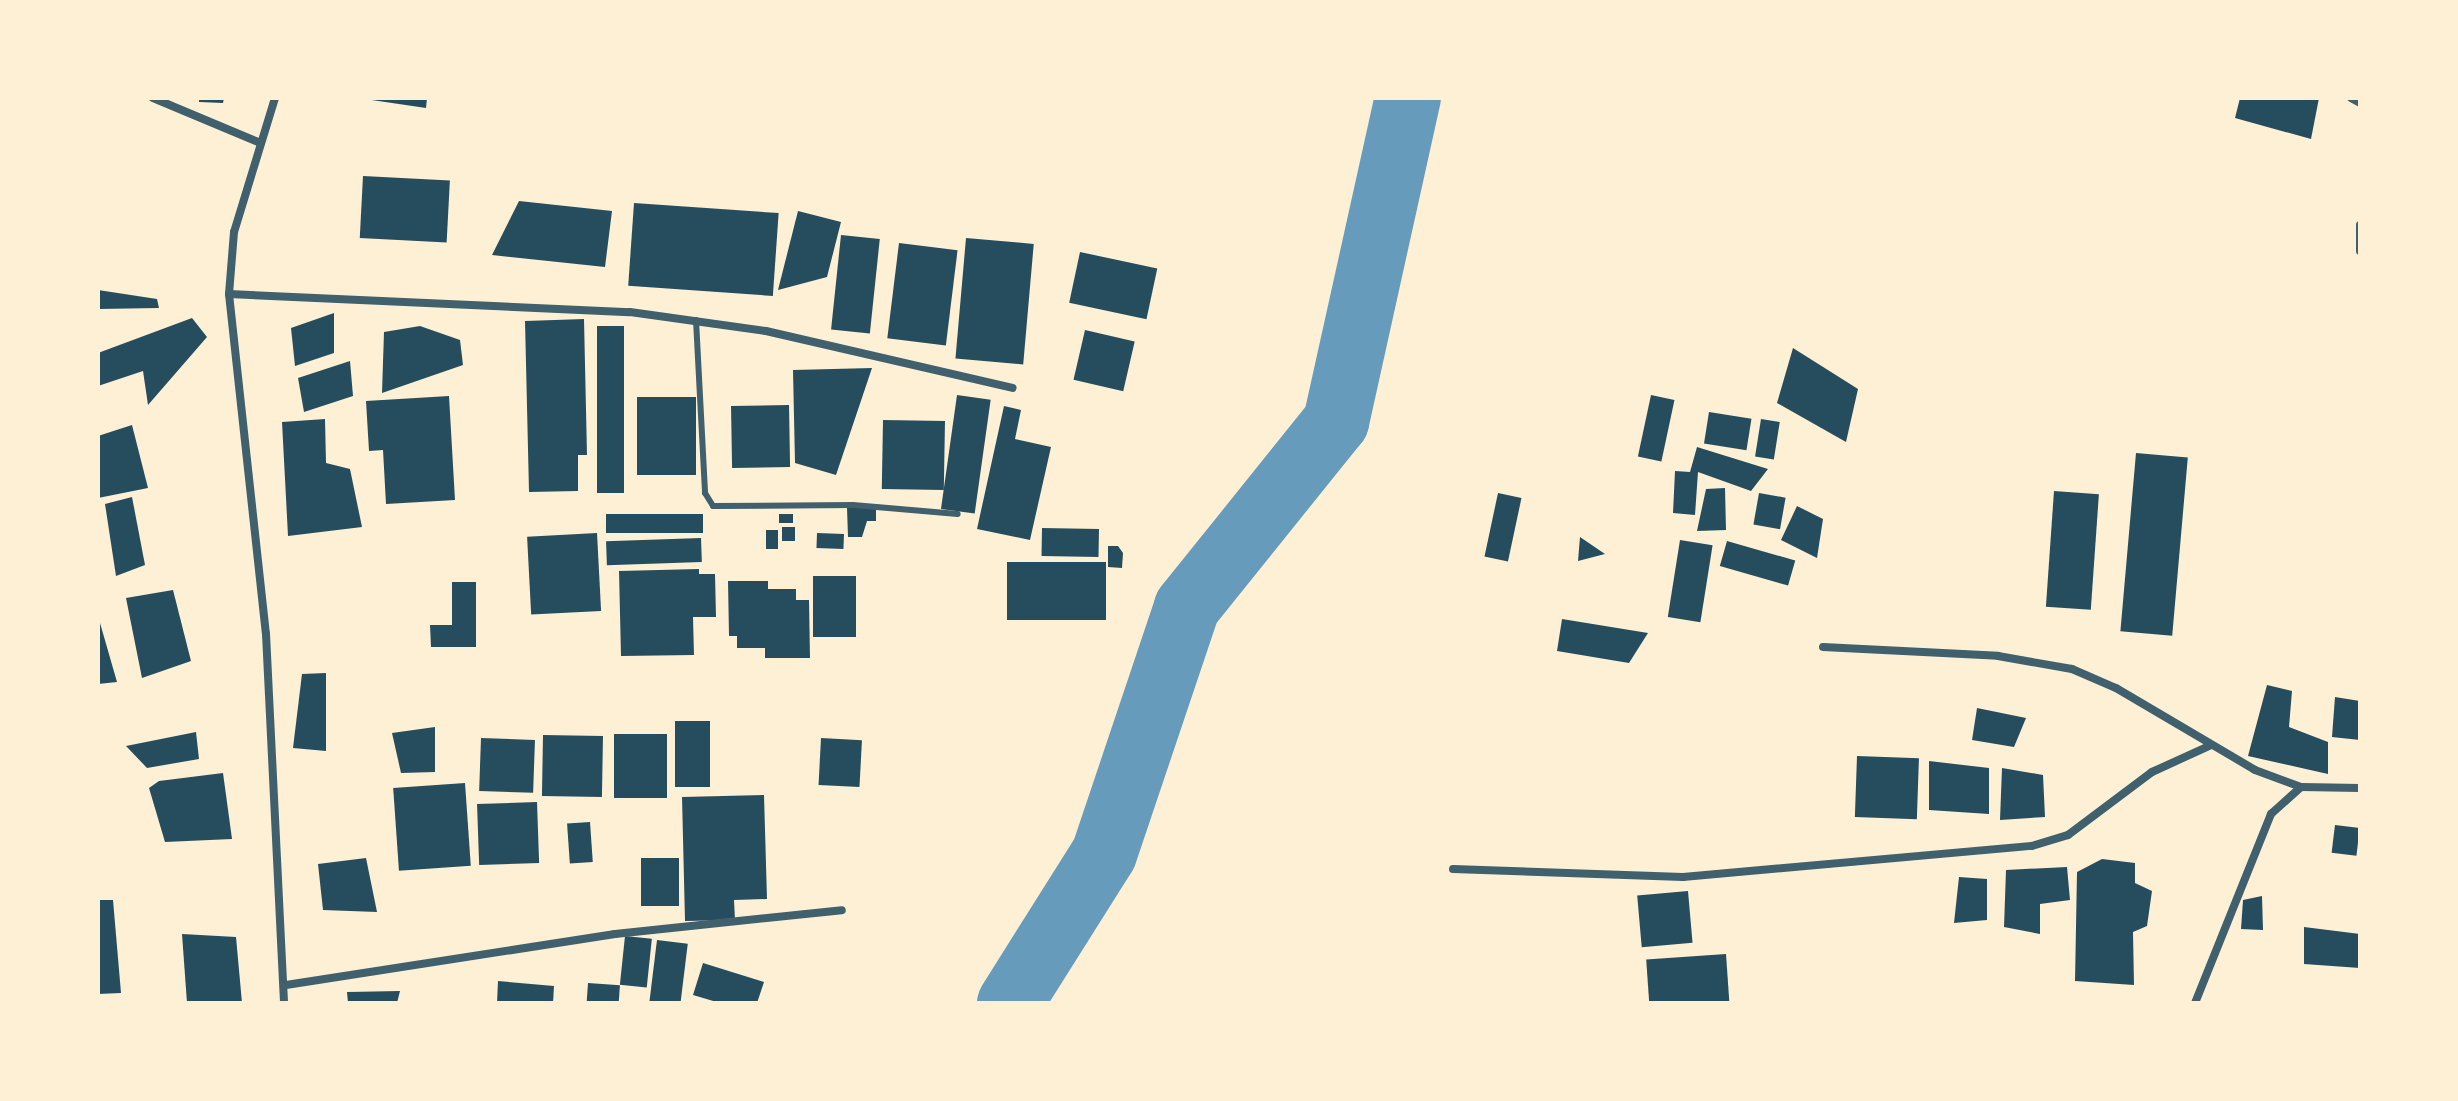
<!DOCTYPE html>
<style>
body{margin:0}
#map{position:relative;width:2458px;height:1101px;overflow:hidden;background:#fdf0d5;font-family:"Golos Text",sans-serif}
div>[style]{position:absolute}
.river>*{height:66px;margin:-33px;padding:0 33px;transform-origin:33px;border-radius:33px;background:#669bbc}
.building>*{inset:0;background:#264d5e;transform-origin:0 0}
.service>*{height:6px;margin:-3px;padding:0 3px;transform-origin:3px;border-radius:3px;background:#3f606c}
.minor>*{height:8px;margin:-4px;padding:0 4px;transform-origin:4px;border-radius:4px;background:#3f606c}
span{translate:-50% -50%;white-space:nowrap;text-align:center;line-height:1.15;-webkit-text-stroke:7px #fdf0d5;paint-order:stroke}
.frame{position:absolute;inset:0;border:100px solid #fdf0d5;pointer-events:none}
</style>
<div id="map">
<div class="river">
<div style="left:1010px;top:1003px;width:176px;rotate:-57.8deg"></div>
<div style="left:1104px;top:854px;width:261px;rotate:-71.4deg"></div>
<div style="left:1187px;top:607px;width:238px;rotate:-51.2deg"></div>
<div style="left:1336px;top:422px;width:332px;rotate:-77.5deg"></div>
</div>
<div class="building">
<div style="clip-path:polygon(199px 98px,224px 98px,223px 103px,199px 102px)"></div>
<div style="clip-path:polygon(358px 98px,427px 98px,426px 108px)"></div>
<div style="clip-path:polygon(2240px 98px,2319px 98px,2311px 139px,2235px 118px)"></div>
<div style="left:363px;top:176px;width:87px;height:62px;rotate:3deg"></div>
<div style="clip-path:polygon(519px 201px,612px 211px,605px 267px,492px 255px)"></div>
<div style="left:634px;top:203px;width:145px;height:83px;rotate:4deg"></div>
<div style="clip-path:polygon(798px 211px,841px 222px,827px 277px,778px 290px)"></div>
<div style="left:841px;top:235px;width:39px;height:95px;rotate:6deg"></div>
<div style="left:966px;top:238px;width:68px;height:121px;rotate:5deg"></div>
<div style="left:899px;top:243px;width:59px;height:96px;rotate:7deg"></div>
<div style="left:1080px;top:252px;width:79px;height:52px;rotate:12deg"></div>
<div style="clip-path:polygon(98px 290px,157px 299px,159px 308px,98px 309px)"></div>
<div style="clip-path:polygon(334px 313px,334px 353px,295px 366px,291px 328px)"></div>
<div style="clip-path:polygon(192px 318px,207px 337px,148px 405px,143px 371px,98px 386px,98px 353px)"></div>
<div style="clip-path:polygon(584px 319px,587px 455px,578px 455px,578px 491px,529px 492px,525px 321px)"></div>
<div style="clip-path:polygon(420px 326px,460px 340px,463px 365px,382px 393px,384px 332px)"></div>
<div style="left:597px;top:326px;width:27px;height:167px"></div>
<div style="left:1085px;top:330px;width:51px;height:51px;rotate:13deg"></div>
<div style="clip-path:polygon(1793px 348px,1858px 389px,1846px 442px,1777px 403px)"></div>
<div style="clip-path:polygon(350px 361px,353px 396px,304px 412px,298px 378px)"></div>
<div style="clip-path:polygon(872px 368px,836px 475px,795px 463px,793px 370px)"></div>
<div style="left:957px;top:395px;width:34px;height:115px;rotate:8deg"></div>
<div style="left:1651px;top:395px;width:24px;height:63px;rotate:12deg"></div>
<div style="clip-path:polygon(449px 396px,455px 500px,386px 504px,383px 450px,369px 451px,366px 401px)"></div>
<div style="left:637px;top:397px;width:59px;height:78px"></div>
<div style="left:789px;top:405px;width:62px;height:58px;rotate:89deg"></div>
<div style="clip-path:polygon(1004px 406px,1021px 410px,1015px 439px,1051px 447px,1030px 540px,977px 529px)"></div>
<div style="left:1709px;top:412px;width:43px;height:32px;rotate:9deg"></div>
<div style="clip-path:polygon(325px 419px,326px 463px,350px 469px,362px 527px,288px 536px,282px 422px)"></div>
<div style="left:1761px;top:419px;width:19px;height:38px;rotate:9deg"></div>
<div style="left:883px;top:420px;width:62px;height:69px;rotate:1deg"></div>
<div style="clip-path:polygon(132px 425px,148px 488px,98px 498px,98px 436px)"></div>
<div style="clip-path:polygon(1697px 447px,1768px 469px,1751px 491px,1698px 472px,1695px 515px,1673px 513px,1675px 471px,1690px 472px)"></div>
<div style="left:2136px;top:453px;width:52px;height:179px;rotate:5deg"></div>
<div style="clip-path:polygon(1725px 488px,1726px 530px,1697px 531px,1706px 489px)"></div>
<div style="left:2054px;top:491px;width:45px;height:116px;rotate:4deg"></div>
<div style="left:1498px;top:493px;width:24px;height:65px;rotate:12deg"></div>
<div style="left:1759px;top:493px;width:27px;height:32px;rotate:10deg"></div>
<div style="clip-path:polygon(132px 497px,145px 565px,116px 576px,105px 504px)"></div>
<div style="clip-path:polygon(1797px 506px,1823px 519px,1817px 558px,1781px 540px)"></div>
<div style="clip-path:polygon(847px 508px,876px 508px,876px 521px,867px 521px,862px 537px,848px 537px)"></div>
<div style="left:703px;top:514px;width:19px;height:97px;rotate:90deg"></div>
<div style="left:779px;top:514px;width:14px;height:9px"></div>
<div style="left:782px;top:527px;width:13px;height:14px"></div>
<div style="left:1042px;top:528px;width:57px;height:28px;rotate:1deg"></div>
<div style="left:766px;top:530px;width:12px;height:19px"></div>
<div style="left:597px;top:533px;width:78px;height:70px;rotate:87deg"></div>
<div style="left:817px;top:533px;width:27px;height:15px;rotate:2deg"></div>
<div style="clip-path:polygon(1580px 537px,1605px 554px,1578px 561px)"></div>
<div style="left:701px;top:538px;width:24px;height:95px;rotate:88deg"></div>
<div style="left:1680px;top:540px;width:33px;height:78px;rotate:9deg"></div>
<div style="left:1727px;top:541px;width:71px;height:26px;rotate:16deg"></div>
<div style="clip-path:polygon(1108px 546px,1118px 546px,1123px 553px,1122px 568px,1108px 567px)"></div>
<div style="left:1007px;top:562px;width:99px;height:58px"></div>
<div style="clip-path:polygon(699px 569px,699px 574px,715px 574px,716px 617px,693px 617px,694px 655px,621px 656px,619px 571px)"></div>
<div style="left:813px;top:576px;width:43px;height:61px"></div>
<div style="clip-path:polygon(728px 581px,768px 581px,768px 589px,796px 589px,796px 600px,809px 600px,810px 658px,765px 658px,765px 648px,737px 648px,737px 636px,729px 636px)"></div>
<div style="clip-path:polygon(452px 582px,476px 582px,476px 647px,431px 647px,430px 625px,452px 625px)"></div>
<div style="clip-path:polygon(173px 590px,191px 661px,142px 678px,126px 598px)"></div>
<div style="clip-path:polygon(98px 616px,117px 682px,98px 684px)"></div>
<div style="clip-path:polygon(1562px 619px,1648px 633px,1629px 663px,1557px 651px)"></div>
<div style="clip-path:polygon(326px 673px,326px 751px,293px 748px,302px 674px)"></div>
<div style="clip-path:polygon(2267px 685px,2292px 691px,2289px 727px,2328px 742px,2328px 774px,2248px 756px)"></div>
<div style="clip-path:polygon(2335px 697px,2360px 701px,2360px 740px,2332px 737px)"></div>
<div style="clip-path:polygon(1977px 708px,2026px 718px,2014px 747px,1972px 740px)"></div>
<div style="left:675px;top:721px;width:35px;height:66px"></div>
<div style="clip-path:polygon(435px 727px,435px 772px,401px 773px,392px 733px)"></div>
<div style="clip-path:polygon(196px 732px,199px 759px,147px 768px,126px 746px)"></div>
<div style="left:614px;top:734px;width:53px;height:64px"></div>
<div style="left:543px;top:735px;width:60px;height:61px;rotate:1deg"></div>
<div style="left:481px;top:738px;width:54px;height:53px;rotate:2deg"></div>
<div style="left:821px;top:738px;width:41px;height:47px;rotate:3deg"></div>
<div style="left:1857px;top:756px;width:62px;height:61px;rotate:2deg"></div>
<div style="clip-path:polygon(1929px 761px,1989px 768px,1989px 814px,1929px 810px)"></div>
<div style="clip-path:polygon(2002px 768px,2043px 775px,2045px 817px,2000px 820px)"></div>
<div style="clip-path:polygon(223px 773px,232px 839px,165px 842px,149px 788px,159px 781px)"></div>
<div style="left:465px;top:783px;width:83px;height:72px;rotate:86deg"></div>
<div style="clip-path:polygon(764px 795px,767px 899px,734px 900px,735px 920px,685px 921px,682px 797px)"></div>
<div style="left:537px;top:802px;width:61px;height:60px;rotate:88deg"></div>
<div style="left:590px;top:822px;width:40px;height:23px;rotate:86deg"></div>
<div style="left:2335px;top:825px;width:25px;height:28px;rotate:7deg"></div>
<div style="clip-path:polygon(366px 858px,377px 912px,323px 910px,318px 864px)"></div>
<div style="left:641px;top:858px;width:38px;height:48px"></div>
<div style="clip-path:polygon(2102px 859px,2135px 863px,2135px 883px,2152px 891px,2147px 926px,2133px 932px,2134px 985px,2075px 981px,2077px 872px)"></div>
<div style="clip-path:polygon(2067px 867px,2070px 900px,2040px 904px,2040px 934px,2004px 927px,2006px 870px)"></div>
<div style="clip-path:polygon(1959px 877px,1987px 879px,1987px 920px,1954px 923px)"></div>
<div style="left:1688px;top:891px;width:52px;height:51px;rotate:85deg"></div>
<div style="clip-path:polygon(2262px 896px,2263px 930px,2241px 929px,2243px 900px)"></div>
<div style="clip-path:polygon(98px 900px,113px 900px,121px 993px,98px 994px)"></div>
<div style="clip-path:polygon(2304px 927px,2360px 934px,2360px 968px,2304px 964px)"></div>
<div style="clip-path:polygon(182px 934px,236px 937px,242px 1003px,187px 1003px)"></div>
<div style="left:625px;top:936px;width:27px;height:49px;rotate:6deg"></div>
<div style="left:657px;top:940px;width:31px;height:64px;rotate:7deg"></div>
<div style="left:1726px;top:954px;width:49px;height:80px;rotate:86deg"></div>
<div style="clip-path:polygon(703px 963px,764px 982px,757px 1003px,720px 1003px,693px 995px)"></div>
<div style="clip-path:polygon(498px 981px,554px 986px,553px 1003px,497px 1003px)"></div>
<div style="left:588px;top:983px;width:32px;height:20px;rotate:4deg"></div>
<div style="clip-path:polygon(400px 991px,397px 1003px,348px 1003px,347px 992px)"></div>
</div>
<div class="service">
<div style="left:696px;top:320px;width:173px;rotate:87deg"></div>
<div style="left:705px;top:493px;width:15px;rotate:58deg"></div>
<div style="left:713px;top:506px;width:140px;rotate:-0.4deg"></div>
<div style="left:853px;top:505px;width:105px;rotate:4.9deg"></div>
</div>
<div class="minor">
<div style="left:153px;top:98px;width:114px;rotate:22.7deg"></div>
<div style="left:275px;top:98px;width:140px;rotate:107deg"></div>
<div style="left:234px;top:232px;width:62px;rotate:94.6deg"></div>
<div style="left:229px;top:294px;width:342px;rotate:83.8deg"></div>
<div style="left:266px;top:634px;width:369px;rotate:87.2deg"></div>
<div style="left:2351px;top:98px;width:10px;rotate:29deg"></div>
<div style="left:2360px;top:225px;width:26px;rotate:90deg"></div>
<div style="left:229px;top:294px;width:401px;rotate:2.6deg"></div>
<div style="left:630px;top:312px;width:137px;rotate:8deg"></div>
<div style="left:766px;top:331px;width:253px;rotate:13deg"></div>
<div style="left:1823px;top:647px;width:175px;rotate:2.9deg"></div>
<div style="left:1998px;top:656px;width:75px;rotate:10deg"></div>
<div style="left:2072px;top:669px;width:48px;rotate:23.4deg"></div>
<div style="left:2116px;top:688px;width:161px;rotate:30.5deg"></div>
<div style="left:2255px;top:770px;width:49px;rotate:20.3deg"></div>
<div style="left:1453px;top:869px;width:230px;rotate:2deg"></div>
<div style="left:1683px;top:877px;width:350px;rotate:-5.1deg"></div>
<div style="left:2032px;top:846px;width:38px;rotate:-17deg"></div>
<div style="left:2068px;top:835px;width:105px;rotate:-36.9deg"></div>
<div style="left:2152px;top:772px;width:63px;rotate:-24.5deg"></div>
<div style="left:286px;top:985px;width:333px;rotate:-8.8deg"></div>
<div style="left:615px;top:934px;width:228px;rotate:-6deg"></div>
<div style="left:2195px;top:1003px;width:204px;rotate:-68.1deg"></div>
<div style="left:2271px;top:814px;width:40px;rotate:-42deg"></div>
<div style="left:2301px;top:787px;width:59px;rotate:1deg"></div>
</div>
<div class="frame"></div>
</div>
